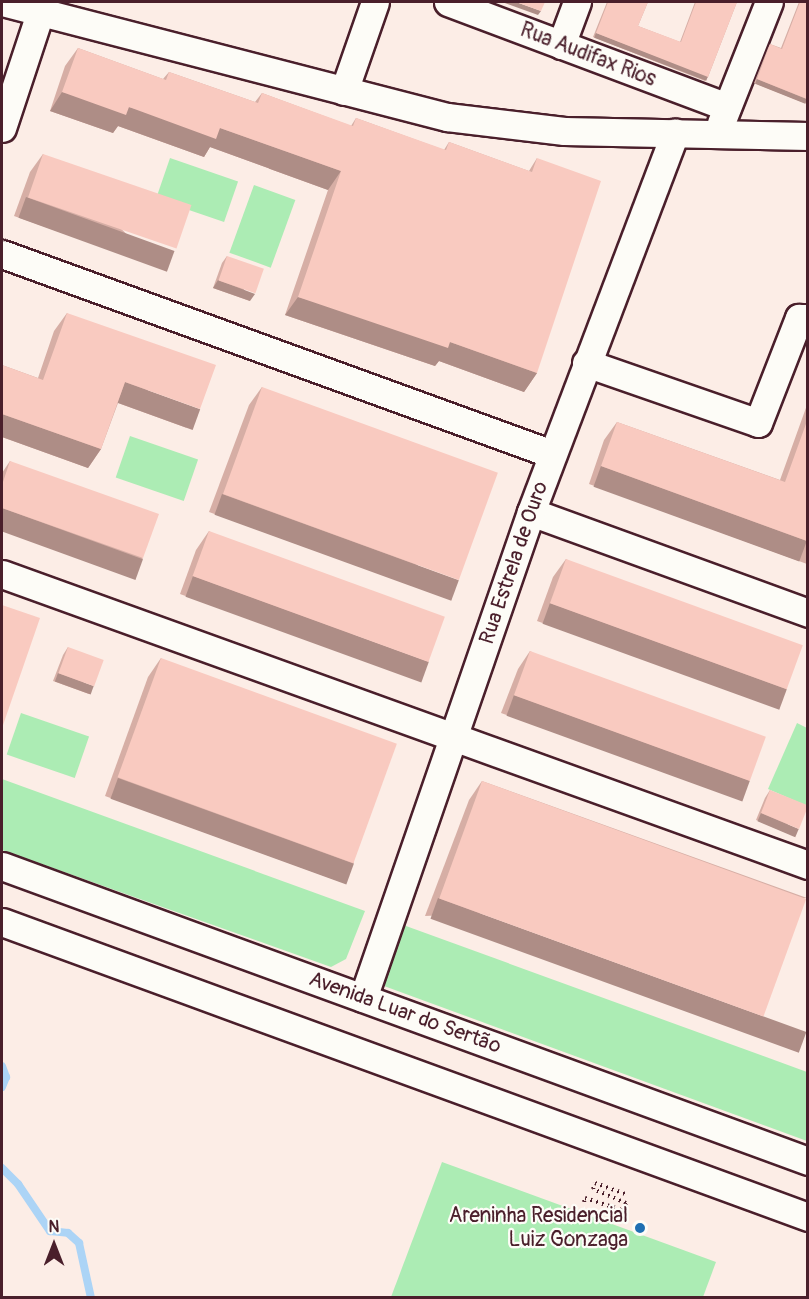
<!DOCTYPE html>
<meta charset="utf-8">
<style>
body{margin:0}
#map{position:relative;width:809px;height:1299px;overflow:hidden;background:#fcede6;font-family:Pangolin,sans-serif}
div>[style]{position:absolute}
.green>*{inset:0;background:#acecb4;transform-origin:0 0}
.stream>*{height:8px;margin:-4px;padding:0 4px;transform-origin:4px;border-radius:4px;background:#acd4f6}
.path>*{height:4px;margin-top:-2px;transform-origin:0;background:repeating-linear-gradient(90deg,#4a1f2b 0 1.5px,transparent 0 6px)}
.roads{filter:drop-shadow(2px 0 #4a1f2b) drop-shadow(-2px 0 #4a1f2b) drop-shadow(0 2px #4a1f2b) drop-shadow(0 -2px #4a1f2b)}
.minor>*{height:27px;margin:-13.5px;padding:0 13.5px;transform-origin:13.5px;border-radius:13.5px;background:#fdfcf7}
.wall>*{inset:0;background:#d6aea5}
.shaded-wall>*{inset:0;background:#ae8d86;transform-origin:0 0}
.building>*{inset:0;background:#f9cac0;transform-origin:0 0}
.dots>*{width:16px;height:16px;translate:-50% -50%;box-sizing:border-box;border:3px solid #fdfcf7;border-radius:50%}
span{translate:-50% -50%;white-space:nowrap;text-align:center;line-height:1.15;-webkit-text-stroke:4.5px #fdfcf7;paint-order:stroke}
.street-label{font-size:21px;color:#4a1f2b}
.poi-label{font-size:21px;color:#4a1f2b}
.right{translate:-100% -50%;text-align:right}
.frame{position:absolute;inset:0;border:3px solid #4a1f2b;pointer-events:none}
.north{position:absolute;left:24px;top:1215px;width:60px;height:60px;-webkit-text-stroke:4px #fdfcf7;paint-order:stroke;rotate:0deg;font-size:16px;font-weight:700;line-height:24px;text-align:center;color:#4a1f2b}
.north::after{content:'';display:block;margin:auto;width:21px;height:27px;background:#4a1f2b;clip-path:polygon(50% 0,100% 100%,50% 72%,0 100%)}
</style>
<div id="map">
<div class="green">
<div style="left:170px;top:158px;width:72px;height:43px;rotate:19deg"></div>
<div style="left:254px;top:185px;width:44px;height:72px;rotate:20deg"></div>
<div style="left:130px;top:436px;width:72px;height:44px;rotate:19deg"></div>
<div style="left:21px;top:713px;width:72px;height:44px;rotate:19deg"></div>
<div style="clip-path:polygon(797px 723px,807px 728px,807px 806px,768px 789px)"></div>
<div style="clip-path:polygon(2px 779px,365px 911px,346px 959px,331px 967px,2px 850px)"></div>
<div style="clip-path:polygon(395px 922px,807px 1072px,807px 1141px,384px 986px,380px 974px)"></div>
<div style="clip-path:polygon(442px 1162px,716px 1262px,703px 1297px,391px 1297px)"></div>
</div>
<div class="stream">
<div style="left:2px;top:1066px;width:12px;rotate:70deg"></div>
<div style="left:6px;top:1077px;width:11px;rotate:112deg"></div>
<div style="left:2px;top:1168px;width:23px;rotate:45deg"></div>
<div style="left:18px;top:1184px;width:57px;rotate:55.8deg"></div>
<div style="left:50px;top:1231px;width:18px;rotate:6deg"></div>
<div style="left:68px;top:1233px;width:15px;rotate:42deg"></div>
<div style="left:79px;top:1243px;width:56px;rotate:77.7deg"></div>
</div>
<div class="path">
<div style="left:584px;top:1202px;width:4px;rotate:-76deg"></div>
<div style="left:585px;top:1198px;width:40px;rotate:18deg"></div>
<div style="left:623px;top:1210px;width:8px;rotate:-67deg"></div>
<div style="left:626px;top:1203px;width:36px;rotate:-157deg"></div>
<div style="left:593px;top:1189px;width:6px;rotate:-72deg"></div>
<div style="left:595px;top:1183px;width:35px;rotate:20deg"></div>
</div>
<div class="roads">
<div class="minor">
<div style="left:2px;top:2px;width:460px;rotate:14.5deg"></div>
<div style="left:447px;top:117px;width:118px;rotate:6.8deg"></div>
<div style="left:564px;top:131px;width:244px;rotate:1.2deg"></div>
<div style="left:448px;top:2px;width:298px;rotate:20.6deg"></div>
<div style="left:561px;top:45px;width:46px;rotate:-69.6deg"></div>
<div style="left:344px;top:91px;width:94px;rotate:-70.8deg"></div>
<div style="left:721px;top:123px;width:130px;rotate:-68.4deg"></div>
<div style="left:2px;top:128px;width:121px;rotate:-71.7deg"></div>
<div style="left:2px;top:254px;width:585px;rotate:19.98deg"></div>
<div style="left:586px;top:363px;width:182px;rotate:19.2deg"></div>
<div style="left:758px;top:423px;width:113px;rotate:-68.7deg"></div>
<div style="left:799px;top:318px;width:9px"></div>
<div style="left:531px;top:512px;width:295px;rotate:20deg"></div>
<div style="left:2px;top:574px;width:857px;rotate:19.85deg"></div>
<div style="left:2px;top:866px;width:858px;rotate:20.1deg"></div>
<div style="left:2px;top:922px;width:858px;rotate:20.1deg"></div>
<div style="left:363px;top:998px;width:514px;rotate:-70.93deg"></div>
<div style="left:531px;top:512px;width:406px;rotate:-69.2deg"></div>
</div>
</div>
<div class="wall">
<div style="clip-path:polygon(607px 2px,648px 2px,638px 26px,680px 42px,695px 2px,737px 2px,708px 77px,705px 81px,593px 37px)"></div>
<div style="clip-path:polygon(799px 2px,807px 2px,807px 104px,754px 83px,768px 48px,770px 44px,781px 48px)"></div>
<div style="clip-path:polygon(78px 48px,163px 79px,169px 72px,255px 102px,262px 93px,351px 126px,356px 118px,444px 150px,449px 142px,529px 171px,537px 158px,537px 373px,524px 392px,439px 361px,435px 366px,285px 315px,328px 190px,210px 147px,204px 157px,118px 126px,113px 133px,50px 111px,65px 66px)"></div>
<div style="clip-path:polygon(43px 154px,162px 268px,14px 216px,30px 172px)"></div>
<div style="clip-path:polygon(227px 256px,250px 301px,213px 288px,222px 263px)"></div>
<div style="clip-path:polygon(67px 313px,187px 428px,118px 403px,101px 449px,88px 468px,2px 437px,2px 365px,38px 378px,54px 331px)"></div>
<div style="clip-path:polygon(262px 387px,446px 598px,209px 512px,249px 405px)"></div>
<div style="clip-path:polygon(807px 405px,807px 564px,589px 484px,604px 440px,617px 422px,780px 480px)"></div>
<div style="clip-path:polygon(10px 461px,143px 558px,130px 576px,2px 530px,2px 473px)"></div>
<div style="clip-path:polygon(209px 531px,416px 679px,180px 594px,196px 550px)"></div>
<div style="clip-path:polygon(566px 559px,787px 688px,774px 706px,537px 621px,553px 577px)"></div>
<div style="clip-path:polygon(68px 647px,89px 694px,53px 681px,63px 655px)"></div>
<div style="clip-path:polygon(530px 651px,750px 780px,738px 798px,501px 713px,518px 669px)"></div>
<div style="clip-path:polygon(161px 658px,354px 863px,341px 882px,105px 796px,148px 677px)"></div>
<div style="clip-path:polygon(482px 781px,807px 898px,425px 916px,469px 800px)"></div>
<div style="clip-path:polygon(770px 790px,794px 836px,756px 820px,765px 798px)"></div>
</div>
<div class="shaded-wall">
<div style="clip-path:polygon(502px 2px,516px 2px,541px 11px,538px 15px)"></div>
<div style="left:596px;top:33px;width:120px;height:5px;rotate:21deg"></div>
<div style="left:757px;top:79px;width:54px;height:5px;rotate:22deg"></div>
<div style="clip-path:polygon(62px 92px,220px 128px,341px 171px,328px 190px,210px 147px,204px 157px,118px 126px,113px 133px,50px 111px)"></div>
<div style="left:26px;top:197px;width:158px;height:22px;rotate:20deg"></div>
<div style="clip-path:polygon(218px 280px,255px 294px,250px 301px,213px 288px)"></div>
<div style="clip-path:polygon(298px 297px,450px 342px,537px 373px,524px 392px,439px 361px,435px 366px,285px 315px)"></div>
<div style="left:125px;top:382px;width:80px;height:22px;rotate:20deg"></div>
<div style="clip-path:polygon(2px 414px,101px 449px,88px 468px,2px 437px)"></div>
<div style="left:601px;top:466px;width:219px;height:22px;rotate:20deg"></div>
<div style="left:222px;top:494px;width:252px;height:22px;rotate:20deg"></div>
<div style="left:2px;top:508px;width:150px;height:22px;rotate:20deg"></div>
<div style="left:193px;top:576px;width:251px;height:22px;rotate:20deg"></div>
<div style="left:550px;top:603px;width:252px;height:22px;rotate:20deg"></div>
<div style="left:58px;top:673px;width:38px;height:9px;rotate:20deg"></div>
<div style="left:514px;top:695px;width:251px;height:22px;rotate:20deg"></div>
<div style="left:118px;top:778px;width:251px;height:22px;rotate:20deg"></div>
<div style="left:761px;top:813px;width:41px;height:9px;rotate:23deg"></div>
<div style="left:438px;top:898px;width:392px;height:22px;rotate:20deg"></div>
</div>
<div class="building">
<div style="clip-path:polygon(516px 2px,545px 2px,541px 11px)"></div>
<div style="clip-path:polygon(608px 2px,648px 2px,638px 26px,681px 42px,696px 2px,737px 2px,708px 77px,596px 33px)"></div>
<div style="clip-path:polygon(800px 2px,807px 2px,807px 99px,757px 79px,770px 44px,782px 49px)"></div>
<div style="clip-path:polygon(78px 48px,166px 80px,169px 72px,258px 103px,262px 93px,353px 126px,356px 118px,446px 150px,449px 142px,532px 172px,537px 158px,601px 181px,537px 373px,450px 342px,448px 348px,298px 297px,341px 171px,220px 128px,216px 139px,129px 107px,126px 115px,62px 92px)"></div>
<div style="left:43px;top:154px;width:157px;height:46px;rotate:19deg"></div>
<div style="left:227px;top:256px;width:39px;height:26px;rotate:19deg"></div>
<div style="clip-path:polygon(67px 313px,216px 365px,200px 409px,125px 382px,101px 449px,2px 414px,2px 365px,43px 380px)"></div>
<div style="left:262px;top:387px;width:251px;height:114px;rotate:20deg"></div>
<div style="clip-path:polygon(807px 421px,807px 541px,601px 466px,617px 422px,785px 482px)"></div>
<div style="clip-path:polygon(10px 461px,159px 514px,143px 558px,2px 508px,2px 485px)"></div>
<div style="left:209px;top:531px;width:251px;height:48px;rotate:20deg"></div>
<div style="left:566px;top:559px;width:252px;height:47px;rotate:20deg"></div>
<div style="clip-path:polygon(2px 605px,40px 618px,2px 728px)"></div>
<div style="left:68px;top:647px;width:38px;height:28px;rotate:20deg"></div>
<div style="left:530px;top:651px;width:251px;height:47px;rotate:20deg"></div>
<div style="left:161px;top:658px;width:251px;height:127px;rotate:20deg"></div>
<div style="left:482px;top:781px;width:345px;height:125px;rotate:20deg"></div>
<div style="clip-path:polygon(770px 790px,807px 805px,807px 809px,799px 829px,761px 813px)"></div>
</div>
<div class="dots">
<div style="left:640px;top:1228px;background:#1f6fb2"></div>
</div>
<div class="street-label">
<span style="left:588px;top:55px;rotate:21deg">Rua Audifax Rios</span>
<span style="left:514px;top:563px;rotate:-71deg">Rua Estrela de Ouro</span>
<span style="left:405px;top:1013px;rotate:20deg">Avenida Luar do Sertão</span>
</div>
<div class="poi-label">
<span class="right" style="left:628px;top:1228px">Areninha Residencial<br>Luiz Gonzaga</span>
</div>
<div class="frame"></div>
<div class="north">N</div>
</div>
